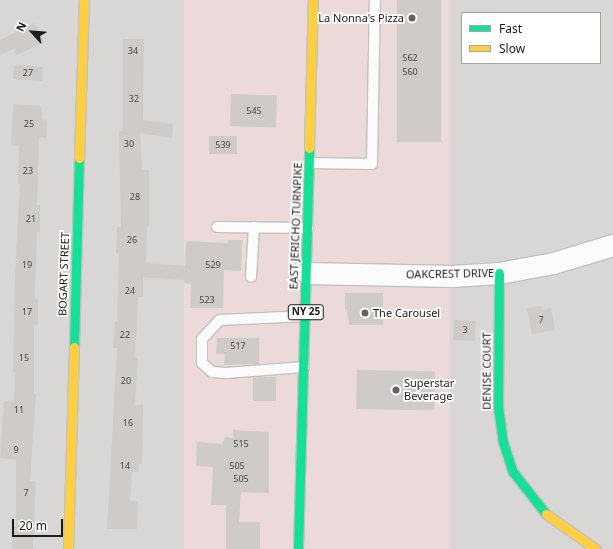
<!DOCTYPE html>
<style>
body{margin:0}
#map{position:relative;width:613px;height:549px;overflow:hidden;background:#e9e7e4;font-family:"Noto Sans",sans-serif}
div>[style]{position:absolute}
.residential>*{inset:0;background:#d8d7d5;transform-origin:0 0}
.commercial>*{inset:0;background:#ebdad9;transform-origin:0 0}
.building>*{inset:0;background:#cecbc8;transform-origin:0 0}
.roads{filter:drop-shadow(1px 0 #c2c1c0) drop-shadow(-1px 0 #c2c1c0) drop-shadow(0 1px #c2c1c0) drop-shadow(0 -1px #c2c1c0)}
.lane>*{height:10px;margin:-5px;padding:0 5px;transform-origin:5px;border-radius:5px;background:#fcfbfb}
.street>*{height:21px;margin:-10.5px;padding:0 10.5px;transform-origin:10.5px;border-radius:10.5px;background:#fcfbfb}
.fast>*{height:9px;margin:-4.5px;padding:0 4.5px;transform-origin:4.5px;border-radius:4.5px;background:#16e098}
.slow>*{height:9px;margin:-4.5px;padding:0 4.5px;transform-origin:4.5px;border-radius:4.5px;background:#ffcf43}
.dots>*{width:11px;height:11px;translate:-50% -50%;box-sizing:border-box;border:2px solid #fff;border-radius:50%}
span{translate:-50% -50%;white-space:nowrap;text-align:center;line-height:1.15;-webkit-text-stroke:3.5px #fff;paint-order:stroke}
.number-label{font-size:9px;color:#484746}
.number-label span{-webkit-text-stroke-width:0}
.shield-label span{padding:1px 3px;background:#fff;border:1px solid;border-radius:3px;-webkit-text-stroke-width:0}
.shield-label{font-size:10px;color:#1b1b1b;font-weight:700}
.poi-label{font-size:11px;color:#1b1b1b}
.right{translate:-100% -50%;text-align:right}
.left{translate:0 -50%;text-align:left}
.street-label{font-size:11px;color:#1b1b1b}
.legend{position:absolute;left:461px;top:12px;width:140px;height:52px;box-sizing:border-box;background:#fff;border:1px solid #a4a4a4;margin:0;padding:5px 7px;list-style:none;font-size:12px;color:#1b1b1b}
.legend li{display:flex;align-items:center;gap:8px;height:20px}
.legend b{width:20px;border:1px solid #a4a4a4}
.north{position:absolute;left:12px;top:12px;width:40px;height:40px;-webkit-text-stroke:3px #fff;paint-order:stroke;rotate:296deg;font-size:11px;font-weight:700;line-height:16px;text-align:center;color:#1b1b1b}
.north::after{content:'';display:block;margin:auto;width:14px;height:18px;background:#1b1b1b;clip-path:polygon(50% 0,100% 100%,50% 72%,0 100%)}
.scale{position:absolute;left:12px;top:519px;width:51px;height:18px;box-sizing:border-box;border:2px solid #1b1b1b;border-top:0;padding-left:5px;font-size:12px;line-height:14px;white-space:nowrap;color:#1b1b1b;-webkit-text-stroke:3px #fff;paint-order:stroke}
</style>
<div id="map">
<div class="residential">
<div style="left:0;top:0;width:184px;height:549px"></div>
<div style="clip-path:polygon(evenodd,450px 0,613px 0,613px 549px,438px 549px,450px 0,462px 13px,600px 13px,600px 63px,462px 63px,462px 13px)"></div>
</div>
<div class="commercial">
<div style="left:184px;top:0;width:266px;height:549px"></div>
</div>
<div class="building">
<div style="left:397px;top:0;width:44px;height:142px"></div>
<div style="clip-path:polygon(35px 23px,44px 42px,15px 56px,15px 48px,0 55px,0 40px)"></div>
<div style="clip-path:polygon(123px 39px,144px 39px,143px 120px,173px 124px,172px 138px,140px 133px,142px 170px,149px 170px,149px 227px,147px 227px,146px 263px,185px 266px,186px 241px,228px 243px,228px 240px,242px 240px,241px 271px,224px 270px,223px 308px,190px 308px,191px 284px,184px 283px,184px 280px,143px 277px,143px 297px,139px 297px,138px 301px,135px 358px,138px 358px,135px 405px,143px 405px,142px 464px,139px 464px,139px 472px,132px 472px,130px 501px,138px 501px,137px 529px,107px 529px,117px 348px,113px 348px,115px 321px,117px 321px,119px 253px,116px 253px,117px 227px,121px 227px,119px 131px,123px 131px)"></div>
<div style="left:14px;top:65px;width:29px;height:14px;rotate:4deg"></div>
<div style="left:231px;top:94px;width:46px;height:32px;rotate:2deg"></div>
<div style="clip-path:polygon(13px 104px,41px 106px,42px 119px,47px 121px,46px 138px,39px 137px,37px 205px,40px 205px,40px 232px,37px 232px,35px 299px,38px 299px,38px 325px,34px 325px,34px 393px,36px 394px,30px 481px,36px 481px,33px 549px,12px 549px,12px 527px,16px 527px,16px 460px,0 458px,4px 401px,14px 402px,15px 372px,13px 372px,15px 277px,20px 184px,18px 184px,19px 146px,11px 145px)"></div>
<div style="left:209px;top:136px;width:28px;height:18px"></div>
<div style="clip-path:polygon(345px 293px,383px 293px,383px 325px,349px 325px,347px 309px,345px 309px)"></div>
<div style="clip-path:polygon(541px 306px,542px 310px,551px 308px,555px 330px,532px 334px,527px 308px)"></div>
<div style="left:454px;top:320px;width:22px;height:20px;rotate:3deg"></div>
<div style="clip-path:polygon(217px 338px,259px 338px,259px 364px,224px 365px,225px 354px,216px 354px)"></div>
<div style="left:357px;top:370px;width:78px;height:39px;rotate:1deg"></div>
<div style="left:253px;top:377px;width:23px;height:24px"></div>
<div style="clip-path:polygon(233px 430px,269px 432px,269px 493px,241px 492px,239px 522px,260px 522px,260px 549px,226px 549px,226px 505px,211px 505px,213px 467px,196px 466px,197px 442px,222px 444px,225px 437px,233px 438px)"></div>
</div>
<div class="roads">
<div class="lane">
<div style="left:310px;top:163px;width:62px;rotate:0.9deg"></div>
<div style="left:372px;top:164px;width:164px;rotate:-89deg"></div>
<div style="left:217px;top:227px;width:91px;rotate:0.6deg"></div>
<div style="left:251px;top:277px;width:50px;rotate:-86.6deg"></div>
<div style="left:304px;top:367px;width:78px;rotate:175.6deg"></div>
<div style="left:226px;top:373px;width:14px;rotate:-176deg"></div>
<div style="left:212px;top:372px;width:13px;rotate:-138deg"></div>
<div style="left:202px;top:363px;width:24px;rotate:-90deg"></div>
<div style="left:202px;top:339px;width:26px;rotate:-47deg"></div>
<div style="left:220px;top:320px;width:86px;rotate:-2.7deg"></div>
</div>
<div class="street">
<div style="left:307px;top:273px;width:145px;rotate:1.2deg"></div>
<div style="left:452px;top:276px;width:47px;rotate:-3.7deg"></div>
<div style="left:499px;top:273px;width:55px;rotate:-10.5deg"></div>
<div style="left:553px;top:263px;width:63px;rotate:-16.7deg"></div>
</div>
<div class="fast">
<div style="left:499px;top:273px;width:134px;rotate:90.4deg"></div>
<div style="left:498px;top:407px;width:35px;rotate:82deg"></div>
<div style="left:503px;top:442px;width:32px;rotate:72deg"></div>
<div style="left:513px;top:472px;width:53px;rotate:51.8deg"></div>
<div style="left:74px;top:347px;width:189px;rotate:-88.5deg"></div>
<div style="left:298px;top:549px;width:401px;rotate:-88.4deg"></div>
</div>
<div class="slow">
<div style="left:309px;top:148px;width:148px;rotate:-88.5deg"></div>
<div style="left:79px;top:158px;width:158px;rotate:-88.2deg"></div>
<div style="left:546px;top:514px;width:61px;rotate:35deg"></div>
<div style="left:68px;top:549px;width:202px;rotate:-88.3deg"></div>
</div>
</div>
<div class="dots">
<div style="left:412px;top:18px;background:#636261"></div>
<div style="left:365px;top:313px;background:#636261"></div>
<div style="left:396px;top:390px;background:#636261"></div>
</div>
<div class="number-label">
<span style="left:133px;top:51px">34</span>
<span style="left:410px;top:58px">562</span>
<span style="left:410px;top:72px">560</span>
<span style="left:28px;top:73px">27</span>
<span style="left:134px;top:99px">32</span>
<span style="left:254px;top:111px">545</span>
<span style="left:29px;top:124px">25</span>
<span style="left:129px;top:144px">30</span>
<span style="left:223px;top:145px">539</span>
<span style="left:28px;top:171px">23</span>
<span style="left:135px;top:197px">28</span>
<span style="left:31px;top:219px">21</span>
<span style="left:132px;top:240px">26</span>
<span style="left:27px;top:265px">19</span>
<span style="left:213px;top:265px">529</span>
<span style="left:130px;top:291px">24</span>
<span style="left:207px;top:300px">523</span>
<span style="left:27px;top:312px">17</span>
<span style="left:541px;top:320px">7</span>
<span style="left:465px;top:330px">3</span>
<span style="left:125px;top:335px">22</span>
<span style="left:238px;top:346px">517</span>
<span style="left:24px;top:358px">15</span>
<span style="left:126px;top:381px">20</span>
<span style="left:19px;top:410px">11</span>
<span style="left:128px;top:423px">16</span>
<span style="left:241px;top:444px">515</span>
<span style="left:16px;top:450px">9</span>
<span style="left:125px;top:466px">14</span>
<span style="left:237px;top:466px">505</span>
<span style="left:241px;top:479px">505</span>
<span style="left:26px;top:493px">7</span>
</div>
<div class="shield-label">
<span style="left:306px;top:312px">NY 25</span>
</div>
<div class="poi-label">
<span class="right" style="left:404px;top:18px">La Nonna's Pizza</span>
<span class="left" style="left:373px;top:313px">The Carousel</span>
<span class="left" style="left:404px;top:390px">Superstar<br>Beverage</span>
</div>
<div class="street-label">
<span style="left:296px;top:226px;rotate:-88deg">EAST JERICHO TURNPIKE</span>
<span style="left:64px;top:274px;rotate:-88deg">BOGART STREET</span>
<span style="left:450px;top:274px;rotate:-1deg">OAKCREST DRIVE</span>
<span style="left:487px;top:371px;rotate:-90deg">DENISE COURT</span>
</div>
<ul class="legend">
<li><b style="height:5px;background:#16e098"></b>Fast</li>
<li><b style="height:5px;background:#ffcf43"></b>Slow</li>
</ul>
<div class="north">N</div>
<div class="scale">20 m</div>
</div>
